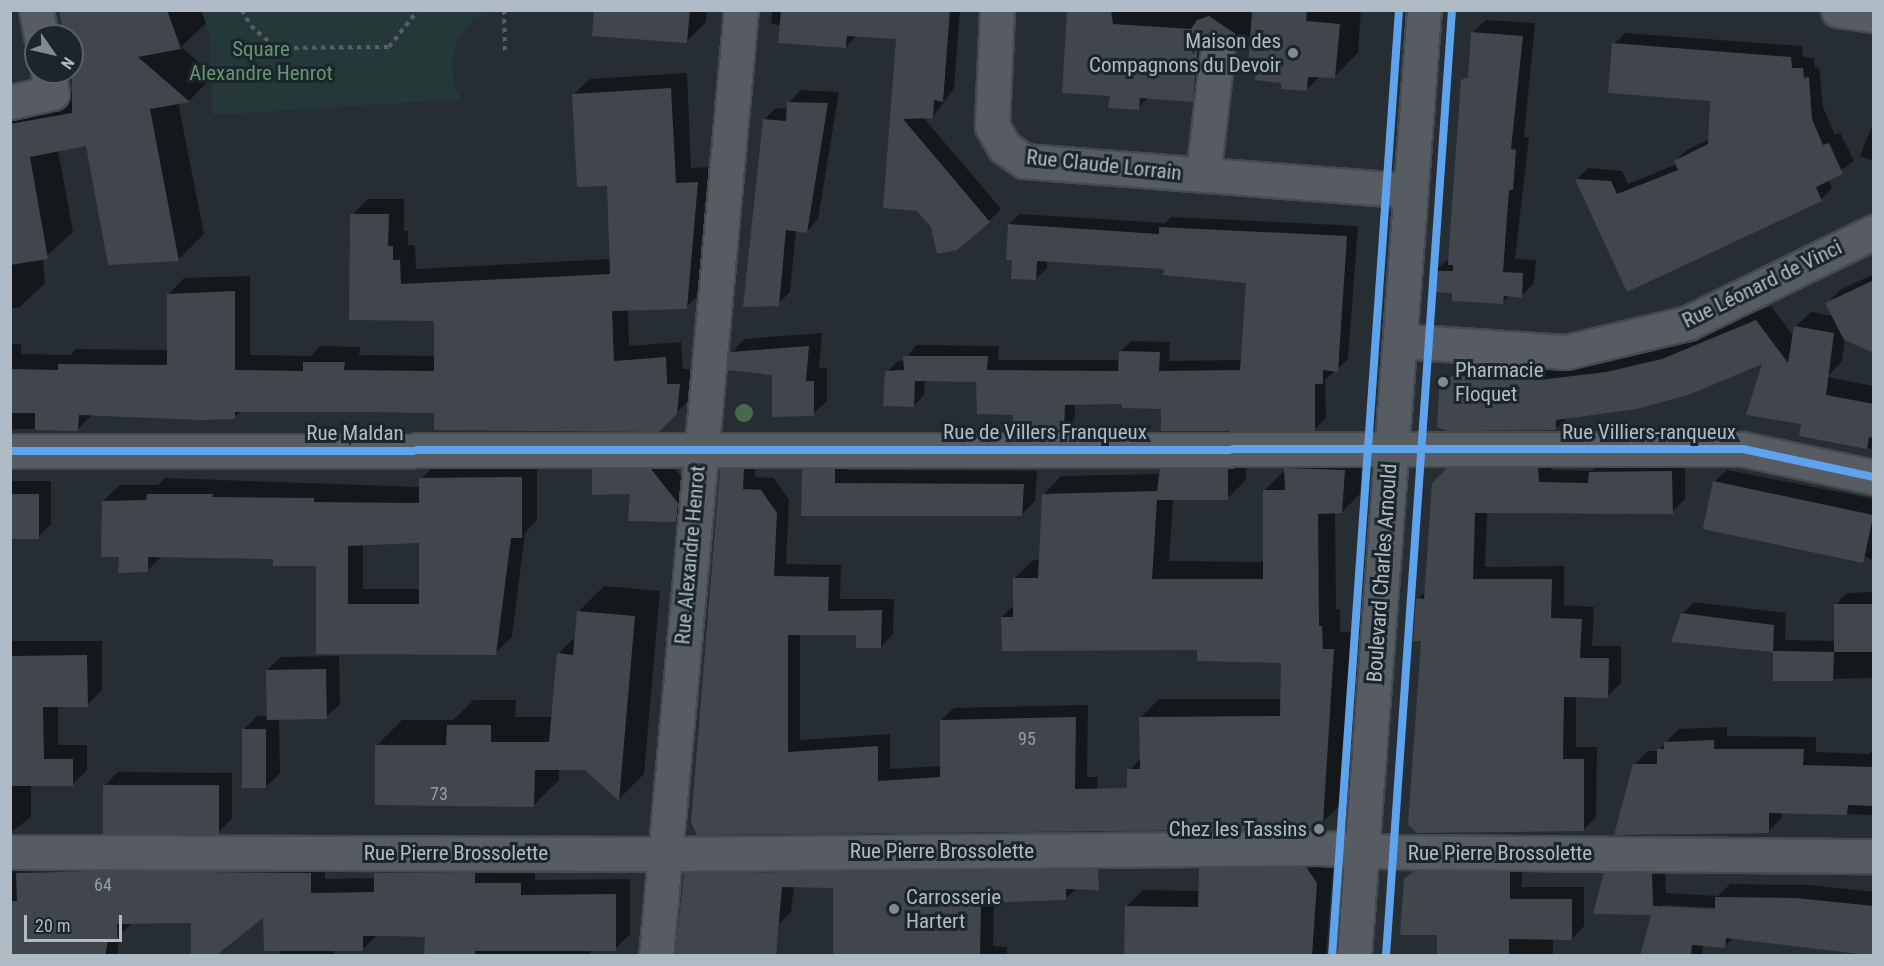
<!DOCTYPE html>
<meta charset="utf-8">
<style>
body{margin:0}
#map{position:relative;width:1884px;height:966px;overflow:hidden;background:#262e33;font-family:"Roboto Condensed",sans-serif}
div>[style]{position:absolute}
.green>*{inset:0;background:#243937}
.shadow>*{inset:0;background:#0007}
.building>*{inset:0;background:#40464b;transform-origin:0 0}
.path>*{height:4px;margin-top:-2px;transform-origin:0;background:repeating-linear-gradient(90deg,#596065 0 4.5px,transparent 0 9px)}
.roads{filter:drop-shadow(2px 0 #444a4e) drop-shadow(-2px 0 #444a4e) drop-shadow(0 2px #444a4e) drop-shadow(0 -2px #444a4e)}
.minor>*{height:33px;margin:-16.5px;padding:0 16.5px;transform-origin:16.5px;border-radius:16.5px;background:#565c61}
.cycleway>*{height:8px;margin:-4px;padding:0 4px;transform-origin:4px;border-radius:4px;background:#60a3ed}
.trees>*{width:18px;height:18px;margin:-9px;border-radius:50%;background:#4a6751}
.dots>*{width:16px;height:16px;translate:-50% -50%;box-sizing:border-box;border:3px solid #1a252d;border-radius:50%}
span{translate:-50% -50%;white-space:nowrap;text-align:center;line-height:1.15;-webkit-text-stroke:6px #1a252d;paint-order:stroke}
.number-label{font-size:18px;color:#939ea6}
.number-label span{-webkit-text-stroke-width:0}
.poi-label{font-size:21px;color:#afbbc5}
.right{translate:-100% -50%;text-align:right}
.left{translate:0 -50%;text-align:left}
.park-label{font-size:21px;color:#679569}
.street-label{font-size:21px;color:#afbbc5}
.frame{position:absolute;inset:0;border:12px solid #afbbc5;pointer-events:none}
.north{position:absolute;left:24px;top:24px;width:60px;height:60px;box-sizing:border-box;background:#1a252d;border:2px solid #56616a;border-radius:50%;rotate:124deg;font-size:16px;font-weight:700;line-height:24px;text-align:center;color:#afbbc5}
.north::after{content:'';display:block;margin:auto;width:21px;height:27px;background:#7f8a92;clip-path:polygon(50% 0,100% 100%,50% 72%,0 100%)}
.scale{position:absolute;left:24px;top:915px;width:98px;height:27px;box-sizing:border-box;border:3px solid #afbbc5;border-top:0;padding-left:8px;font-size:18px;line-height:21px;white-space:nowrap;color:#afbbc5;-webkit-text-stroke:4px #1a252d;paint-order:stroke}
</style>
<div id="map">
<div class="green">
<div style="clip-path:polygon(201px 11px,201px 10px,496px 11px,474px 19px,458px 39px,451px 66px,455px 89px,462px 99px,213px 115px,209px 33px)"></div>
</div>
<div class="shadow">
<div style="clip-path:polygon(60px 10px,201px 10px,206px 23px,181px 47px,214px 75px,190px 100px,178px 102px,204px 234px,179px 259px,88px 145px,58px 150px,73px 232px,43px 259px,45px 283px,19px 308px,10px 308px,10px 104px,76px 92px,72px 36px,65px 36px)"></div>
<div style="clip-path:polygon(631px 10px,707px 10px,706px 22px,686px 42px)"></div>
<div style="clip-path:polygon(772px 10px,960px 10px,954px 88px,933px 117px,923px 117px,1001px 209px,989px 221px,932px 226px,917px 209px,884px 207px,898px 38px,857px 35px,846px 47px,771px 23px)"></div>
<div style="clip-path:polygon(1069px 10px,1361px 10px,1358px 53px,1334px 77px,1320px 76px,1307px 90px,1258px 66px,1252px 36px,1228px 39px,1219px 36px,1216px 77px,1192px 100px,1149px 97px,1138px 108px,1111px 95px)"></div>
<div style="clip-path:polygon(1486px 20px,1535px 23px,1524px 137px,1529px 137px,1515px 259px,1536px 260px,1534px 283px,1521px 296px,1510px 295px,1503px 302px,1454px 292px,1434px 271px,1450px 258px,1463px 81px,1470px 74px,1472px 33px)"></div>
<div style="clip-path:polygon(1625px 33px,1802px 46px,1803px 57px,1814px 58px,1815px 68px,1819px 67px,1823px 107px,1835px 135px,1840px 133px,1854px 161px,1828px 179px,1832px 188px,1821px 200px,1628px 290px,1577px 179px,1588px 168px,1622px 171px,1628px 184px,1677px 164px,1675px 161px,1687px 150px,1709px 139px,1711px 100px,1614px 44px)"></div>
<div style="clip-path:polygon(687px 73px,691px 168px,713px 167px,702px 292px,686px 307px,628px 309px,629px 346px,681px 342px,683px 369px,695px 369px,692px 397px,659px 430px,436px 411px,241px 411px,234px 418px,93px 414px,78px 429px,10px 429px,10px 344px,21px 344px,21px 354px,70px 355px,76px 349px,168px 350px,169px 294px,184px 278px,250px 276px,250px 355px,311px 356px,320px 346px,360px 347px,359px 355px,436px 356px,436px 320px,351px 318px,352px 215px,368px 199px,404px 199px,404px 231px,408px 231px,408px 245px,415px 245px,416px 269px,611px 259px,608px 184px,574px 94px,590px 79px)"></div>
<div style="clip-path:polygon(801px 90px,839px 92px,818px 219px,807px 231px,796px 230px,790px 292px,778px 304px,764px 120px,776px 108px,788px 109px,789px 102px)"></div>
<div style="clip-path:polygon(1874px 121px,1874px 161px,1860px 156px)"></div>
<div style="clip-path:polygon(1020px 214px,1165px 223px,1171px 217px,1358px 226px,1348px 359px,1325px 380px,1326px 418px,1315px 429px,1124px 403px,1075px 403px,1075px 418px,1064px 429px,1014px 413px,978px 380px,925px 380px,924px 395px,914px 406px,887px 372px,898px 361px,905px 360px,916px 345px,999px 346px,998px 360px,1120px 360px,1120px 352px,1131px 341px,1170px 342px,1169px 361px,1242px 360px,1248px 282px,1166px 267px,1047px 260px,1047px 268px,1036px 279px,1013px 259px,1009px 224px)"></div>
<div style="clip-path:polygon(1874px 274px,1874px 320px,1847px 325px,1842px 361px,1827px 377px,1874px 386px,1874px 449px,1800px 434px,1803px 423px,1764px 361px,1568px 417px,1556px 429px,1440px 390px,1469px 361px,1555px 366px,1652px 352px,1771px 306px,1794px 337px,1796px 326px,1811px 312px,1833px 316px,1826px 304px,1840px 290px)"></div>
<div style="clip-path:polygon(822px 333px,819px 368px,827px 368px,827px 401px,813px 414px,773px 374px,731px 353px,744px 339px)"></div>
<div style="clip-path:polygon(1245px 451px,1246px 480px,1228px 498px,1173px 499px,1169px 561px,1264px 562px,1264px 491px,1304px 451px,1362px 452px,1360px 494px,1342px 512px,1335px 512px,1336px 609px,1340px 609px,1340px 632px,1351px 632px,1341px 804px,1317px 828px,1130px 770px,1141px 758px,1141px 717px,1159px 699px,1282px 699px,1282px 661px,1002px 617px,1014px 605px,1015px 578px,1033px 560px,1040px 560px,1043px 495px,1061px 476px,1160px 474px,1179px 452px)"></div>
<div style="clip-path:polygon(607px 456px,665px 456px,691px 489px,689px 507px,676px 521px,593px 470px)"></div>
<div style="clip-path:polygon(817px 456px,848px 456px,848px 470px,1037px 471px,1035px 501px,1022px 514px,802px 514px,804px 469px)"></div>
<div style="clip-path:polygon(1462px 456px,1551px 456px,1551px 470px,1592px 471px,1603px 459px,1685px 459px,1685px 499px,1672px 512px,1487px 512px,1485px 567px,1564px 566px,1564px 605px,1594px 607px,1592px 646px,1621px 646px,1621px 683px,1608px 696px,1576px 696px,1576px 747px,1597px 747px,1596px 817px,1583px 830px,1422px 640px,1418px 599px,1426px 591px,1433px 484px)"></div>
<div style="clip-path:polygon(734px 457px,756px 457px,755px 477px,774px 478px,789px 500px,786px 564px,841px 565px,840px 599px,894px 599px,893px 634px,881px 647px,858px 634px,800px 634px,800px 740px,890px 734px,890px 769px,941px 766px,941px 720px,954px 708px,1088px 705px,1087px 777px,1098px 777px,1095px 817px,698px 833px,722px 470px)"></div>
<div style="clip-path:polygon(evenodd,537px 462px,537px 520px,525px 533px,512px 637px,495px 653px,317px 653px,318px 565px,275px 557px,162px 556px,147px 571px,120px 556px,103px 501px,120px 485px,158px 485px,165px 478px,421px 487px,421px 479px,437px 463px,537px 462px,420px 541px,420px 589px,363px 589px,363px 544px,420px 541px)"></div>
<div style="clip-path:polygon(1727px 470px,1874px 499px,1874px 561px,1714px 482px)"></div>
<div style="clip-path:polygon(10px 481px,51px 481px,51px 524px,37px 538px,13px 538px,10px 551px)"></div>
<div style="clip-path:polygon(604px 586px,660px 591px,644px 774px,619px 799px,586px 769px,559px 769px,559px 780px,533px 806px,377px 745px,402px 720px,453px 720px,474px 700px,516px 700px,515px 717px,553px 717px,558px 654px,576px 636px,578px 612px)"></div>
<div style="clip-path:polygon(1874px 592px,1874px 678px,1775px 680px,1775px 651px,1673px 641px,1682px 614px,1694px 602px,1786px 613px,1785px 640px,1835px 641px,1835px 605px,1847px 593px)"></div>
<div style="clip-path:polygon(10px 641px,102px 641px,102px 690px,87px 705px,58px 706px,58px 745px,87px 745px,87px 770px,72px 785px,31px 785px,31px 817px,10px 833px)"></div>
<div style="clip-path:polygon(339px 656px,340px 704px,326px 717px,279px 717px,280px 773px,267px 786px,243px 730px,257px 716px,267px 716px,267px 670px,281px 657px)"></div>
<div style="clip-path:polygon(1727px 727px,1727px 736px,1816px 737px,1816px 752px,1869px 754px,1874px 749px,1874px 815px,1782px 812px,1782px 818px,1768px 831px,1634px 765px,1648px 751px,1658px 751px,1679px 729px)"></div>
<div style="clip-path:polygon(118px 772px,232px 773px,232px 819px,218px 832px,104px 786px)"></div>
<div style="clip-path:polygon(10px 844px,325px 858px,325px 879px,375px 878px,391px 859px,535px 868px,535px 880px,630px 879px,630px 934px,615px 949px,594px 949px,587px 956px,426px 956px,426px 936px,378px 934px,362px 950px,334px 950px,334px 956px,292px 956px,281px 955px,265px 914px,214px 956px,193px 956px,192px 921px,132px 923px,120px 935px,117px 956px,10px 956px)"></div>
<div style="clip-path:polygon(1322px 851px,1333px 866px,1326px 956px,1165px 956px,1127px 906px,1143px 890px,1200px 891px,1201px 868px,1217px 852px)"></div>
<div style="clip-path:polygon(1094px 856px,1093px 874px,1065px 899px,994px 901px,993px 946px,1007px 947px,1007px 956px,870px 956px,834px 886px,794px 886px,791px 912px,778px 925px,685px 874px,699px 860px)"></div>
<div style="clip-path:polygon(1522px 860px,1522px 887px,1584px 887px,1584px 926px,1572px 939px,1553px 938px,1553px 956px,1439px 956px,1439px 934px,1405px 880px,1418px 867px)"></div>
<div style="clip-path:polygon(evenodd,1618px 860px,1665px 860px,1666px 893px,1718px 896px,1730px 884px,1810px 885px,1874px 892px,1874px 955px,1734px 937px,1724px 947px,1703px 945px,1702px 956px,1641px 956px,1652px 913px,1605px 873px,1618px 860px,1662px 905px,1722px 908px,1722px 911px,1662px 908px,1662px 905px)"></div>
</div>
<div class="building">
<div style="clip-path:polygon(59px 10px,167px 10px,181px 49px,138px 57px,190px 102px,150px 109px,179px 261px,108px 265px,86px 146px,30px 157px,48px 259px,10px 265px,10px 124px,72px 113px,72px 36px,64px 36px)"></div>
<div style="clip-path:polygon(594px 10px,690px 10px,687px 43px,592px 36px)"></div>
<div style="clip-path:polygon(781px 10px,950px 10px,943px 102px,934px 100px,933px 118px,903px 119px,990px 222px,957px 250px,937px 254px,931px 227px,917px 211px,883px 208px,896px 39px,847px 36px,846px 48px,778px 43px)"></div>
<div style="clip-path:polygon(1067px 10px,1111px 10px,1113px 24px,1191px 29px,1197px 20px,1209px 16px,1243px 39px,1219px 37px,1198px 45px,1193px 102px,1140px 98px,1139px 110px,1108px 108px,1110px 96px,1062px 93px)"></div>
<div style="clip-path:polygon(1252px 10px,1307px 10px,1306px 21px,1340px 24px,1335px 78px,1308px 77px,1307px 91px,1281px 89px,1281px 83px,1255px 80px,1256px 67px,1248px 67px)"></div>
<div style="clip-path:polygon(1471px 32px,1523px 36px,1511px 149px,1516px 150px,1513px 190px,1509px 190px,1503px 272px,1523px 273px,1522px 298px,1504px 296px,1503px 304px,1452px 301px,1452px 293px,1431px 292px,1432px 271px,1453px 271px,1453px 265px,1448px 265px,1449px 247px,1461px 80px,1468px 77px)"></div>
<div style="clip-path:polygon(1612px 43px,1791px 57px,1792px 68px,1803px 68px,1804px 78px,1809px 77px,1812px 119px,1823px 145px,1829px 143px,1843px 174px,1816px 187px,1822px 201px,1627px 292px,1575px 179px,1611px 181px,1617px 194px,1678px 170px,1674px 161px,1708px 144px,1710px 101px,1608px 93px)"></div>
<div style="clip-path:polygon(671px 88px,676px 183px,698px 182px,687px 309px,612px 311px,614px 361px,666px 357px,667px 384px,680px 384px,677px 414px,659px 432px,434px 430px,434px 413px,360px 412px,235px 412px,235px 419px,200px 420px,79px 415px,78px 431px,35px 430px,35px 413px,10px 413px,10px 369px,58px 370px,58px 364px,167px 365px,167px 294px,235px 291px,235px 370px,303px 371px,303px 362px,345px 362px,344px 370px,434px 371px,434px 321px,349px 320px,350px 214px,389px 214px,388px 246px,393px 246px,393px 260px,400px 260px,401px 284px,610px 274px,607px 186px,577px 187px,572px 94px)"></div>
<div style="clip-path:polygon(787px 102px,828px 103px,807px 233px,786px 230px,779px 306px,743px 307px,763px 119px,786px 121px)"></div>
<div style="clip-path:polygon(1008px 224px,1159px 234px,1159px 227px,1347px 236px,1338px 372px,1323px 370px,1323px 384px,1315px 384px,1315px 431px,1161px 431px,1161px 409px,1122px 408px,1122px 404px,1065px 405px,1064px 430px,1012px 430px,1013px 415px,977px 414px,976px 382px,915px 381px,914px 407px,883px 406px,885px 371px,904px 370px,903px 356px,988px 356px,987px 370px,1118px 371px,1119px 351px,1160px 352px,1159px 371px,1240px 370px,1246px 283px,1163px 275px,1164px 269px,1037px 261px,1036px 280px,1011px 279px,1012px 260px,1006px 260px)"></div>
<div style="clip-path:polygon(1874px 280px,1874px 353px,1844px 340px,1825px 303px)"></div>
<div style="clip-path:polygon(1756px 320px,1788px 363px,1794px 326px,1834px 333px,1826px 395px,1874px 404px,1874px 438px,1869px 437px,1867px 449px,1799px 436px,1801px 424px,1746px 415px,1762px 364px,1691px 394px,1637px 409px,1556px 420px,1556px 430px,1447px 431px,1437px 427px,1439px 390px,1453px 375px,1539px 380px,1606px 372px,1662px 359px)"></div>
<div style="clip-path:polygon(809px 346px,806px 381px,814px 381px,814px 416px,772px 417px,772px 375px,727px 370px,729px 352px)"></div>
<div style="clip-path:polygon(1160px 468px,1228px 468px,1228px 500px,1157px 500px,1152px 579px,1263px 579px,1263px 490px,1285px 490px,1284px 468px,1345px 470px,1342px 513px,1318px 514px,1319px 626px,1322px 626px,1323px 649px,1334px 649px,1323px 823px,1318px 829px,697px 835px,691px 822px,720px 469px,744px 469px,743px 489px,761px 490px,777px 513px,774px 576px,829px 577px,828px 611px,882px 610px,881px 648px,856px 648px,856px 635px,788px 635px,788px 752px,878px 746px,878px 781px,940px 777px,940px 720px,1076px 717px,1075px 789px,1127px 788px,1127px 769px,1140px 769px,1139px 717px,1280px 716px,1281px 663px,1197px 661px,1197px 650px,1002px 651px,1001px 617px,1013px 617px,1013px 578px,1038px 578px,1042px 494px,1157px 491px)"></div>
<div style="clip-path:polygon(1447px 468px,1538px 468px,1539px 482px,1588px 483px,1589px 472px,1672px 471px,1673px 514px,1475px 513px,1473px 579px,1552px 579px,1551px 618px,1582px 619px,1580px 658px,1609px 658px,1608px 698px,1564px 697px,1563px 759px,1584px 759px,1584px 831px,1417px 833px,1408px 825px,1421px 641px,1413px 641px,1416px 598px,1424px 599px,1432px 483px)"></div>
<div style="clip-path:polygon(592px 469px,651px 469px,678px 503px,676px 522px,628px 521px,630px 494px,592px 495px)"></div>
<div style="clip-path:polygon(802px 469px,835px 469px,835px 483px,1024px 484px,1022px 516px,801px 516px)"></div>
<div style="clip-path:polygon(evenodd,522px 477px,522px 538px,511px 538px,496px 655px,316px 654px,316px 566px,273px 566px,273px 559px,148px 557px,148px 572px,118px 573px,119px 557px,101px 557px,102px 501px,146px 500px,147px 494px,213px 494px,212px 497px,314px 498px,314px 502px,419px 503px,419px 478px,522px 477px,419px 543px,419px 604px,348px 604px,348px 546px,419px 543px)"></div>
<div style="left:1713px;top:481px;width:164px;height:49px;rotate:12deg"></div>
<div style="left:10px;top:494px;width:29px;height:45px"></div>
<div style="left:1834px;top:604px;width:40px;height:48px"></div>
<div style="clip-path:polygon(577px 611px,635px 616px,619px 801px,585px 770px,535px 770px,534px 807px,375px 805px,375px 745px,446px 745px,447px 725px,491px 725px,491px 742px,549px 742px,557px 653px,573px 655px)"></div>
<div style="clip-path:polygon(1681px 613px,1774px 625px,1773px 651px,1834px 652px,1833px 681px,1773px 681px,1773px 652px,1671px 642px)"></div>
<div style="clip-path:polygon(87px 655px,88px 707px,43px 707px,44px 759px,73px 759px,73px 786px,10px 786px,10px 656px)"></div>
<div style="left:326px;top:669px;width:50px;height:60px;rotate:89deg"></div>
<div style="left:242px;top:729px;width:24px;height:59px"></div>
<div style="clip-path:polygon(1714px 740px,1714px 749px,1804px 749px,1803px 765px,1874px 767px,1874px 806px,1848px 805px,1847px 815px,1769px 813px,1769px 833px,1614px 835px,1633px 764px,1657px 764px,1657px 749px,1664px 749px,1664px 742px)"></div>
<div style="left:103px;top:785px;width:116px;height:49px"></div>
<div style="clip-path:polygon(1306px 867px,1317px 883px,1312px 956px,1124px 956px,1125px 906px,1198px 907px,1199px 868px)"></div>
<div style="clip-path:polygon(1098px 869px,1099px 890px,1066px 889px,1066px 900px,981px 903px,980px 956px,833px 956px,833px 888px,782px 887px,776px 956px,675px 956px,684px 873px)"></div>
<div style="clip-path:polygon(102px 871px,311px 873px,311px 893px,374px 892px,374px 873px,475px 873px,475px 883px,521px 883px,521px 895px,616px 894px,616px 951px,475px 951px,475px 956px,424px 956px,425px 937px,392px 936px,363px 936px,363px 951px,264px 951px,263px 918px,218px 954px,191px 955px,191px 923px,117px 924px,118px 940px,108px 940px,105px 956px,11px 956px,11px 901px,17px 901px,16px 873px)"></div>
<div style="clip-path:polygon(1414px 871px,1510px 872px,1510px 899px,1572px 899px,1572px 940px,1509px 939px,1509px 956px,1437px 956px,1437px 935px,1400px 935px,1404px 879px)"></div>
<div style="clip-path:polygon(1604px 872px,1652px 873px,1653px 906px,1715px 909px,1715px 897px,1796px 898px,1874px 906px,1874px 956px,1726px 938px,1725px 948px,1692px 945px,1691px 956px,1640px 956px,1651px 915px,1593px 914px)"></div>
</div>
<div class="path">
<div style="left:242px;top:10px;width:18px;rotate:61deg"></div>
<div style="left:251px;top:26px;width:33px;rotate:41deg"></div>
<div style="left:276px;top:48px;width:113px;rotate:-0.5deg"></div>
<div style="left:389px;top:47px;width:47px;rotate:-51.9deg"></div>
<div style="left:504px;top:10px;width:44px;rotate:88.7deg"></div>
</div>
<div class="roads">
<div class="minor">
<div style="left:36px;top:10px;width:26px;rotate:79deg"></div>
<div style="left:997px;top:10px;width:116px;rotate:92.5deg"></div>
<div style="left:992px;top:126px;width:24px;rotate:60deg"></div>
<div style="left:1004px;top:147px;width:24px;rotate:35deg"></div>
<div style="left:1024px;top:161px;width:388px;rotate:4.4deg"></div>
<div style="left:1838px;top:10px;width:36px;rotate:8deg"></div>
<div style="left:10px;top:102px;width:43px;rotate:-12.1deg"></div>
<div style="left:52px;top:93px;width:21px;rotate:-101deg"></div>
<div style="left:1203px;top:175px;width:120px;rotate:-83.3deg"></div>
<div style="left:1400px;top:341px;width:166px;rotate:3.8deg"></div>
<div style="left:1566px;top:352px;width:125px;rotate:-13.4deg"></div>
<div style="left:1688px;top:323px;width:207px;rotate:-26.1deg"></div>
<div style="left:10px;top:451px;width:1733px;rotate:-0.07deg"></div>
<div style="left:1743px;top:449px;width:134px;rotate:12.1deg"></div>
<div style="left:10px;top:852px;width:654px;rotate:0.18deg"></div>
<div style="left:664px;top:854px;width:656px;rotate:-0.52deg"></div>
<div style="left:1320px;top:848px;width:79px;rotate:2.9deg"></div>
<div style="left:1399px;top:852px;width:475px;rotate:0.5deg"></div>
<div style="left:656px;top:956px;width:950px;rotate:-84.87deg"></div>
<div style="left:1354px;top:956px;width:949px;rotate:-85.77deg"></div>
</div>
</div>
<div class="cycleway">
<div style="left:10px;top:451px;width:1733px;rotate:-0.07deg"></div>
<div style="left:1743px;top:449px;width:134px;rotate:12.1deg"></div>
<div style="left:1332px;top:956px;width:948px;rotate:-85.95deg"></div>
<div style="left:1386px;top:956px;width:948px;rotate:-86.01deg"></div>
</div>
<div class="trees">
<div style="left:744px;top:413px"></div>
</div>
<div class="dots">
<div style="left:1293px;top:53px;background:#7f8a92"></div>
<div style="left:1443px;top:382px;background:#7f8a92"></div>
<div style="left:1319px;top:829px;background:#7f8a92"></div>
<div style="left:894px;top:909px;background:#7f8a92"></div>
</div>
<div class="number-label">
<span style="left:1027px;top:739px">95</span>
<span style="left:439px;top:794px">73</span>
<span style="left:103px;top:885px">64</span>
</div>
<div class="poi-label">
<span class="right" style="left:1281px;top:53px">Maison des<br>Compagnons du Devoir</span>
<span class="left" style="left:1455px;top:382px">Pharmacie<br>Floquet</span>
<span class="right" style="left:1307px;top:829px">Chez les Tassins</span>
<span class="left" style="left:906px;top:909px">Carrosserie<br>Hartert</span>
</div>
<div class="park-label">
<span style="left:261px;top:61px">Square<br>Alexandre Henrot</span>
</div>
<div class="street-label">
<span style="left:1104px;top:165px;rotate:6deg">Rue Claude Lorrain</span>
<span style="left:1762px;top:284px;rotate:-26deg">Rue Léonard de Vinci</span>
<span style="left:1045px;top:432px">Rue de Villers Franqueux</span>
<span style="left:1649px;top:432px">Rue Villiers-ranqueux</span>
<span style="left:355px;top:433px">Rue Maldan</span>
<span style="left:690px;top:555px;rotate:-85deg">Rue Alexandre Henrot</span>
<span style="left:1382px;top:573px;rotate:-86deg">Boulevard Charles Arnould</span>
<span style="left:942px;top:851px">Rue Pierre Brossolette</span>
<span style="left:456px;top:853px">Rue Pierre Brossolette</span>
<span style="left:1500px;top:853px">Rue Pierre Brossolette</span>
</div>
<div class="frame"></div>
<div class="north">N</div>
<div class="scale">20 m</div>
</div>
